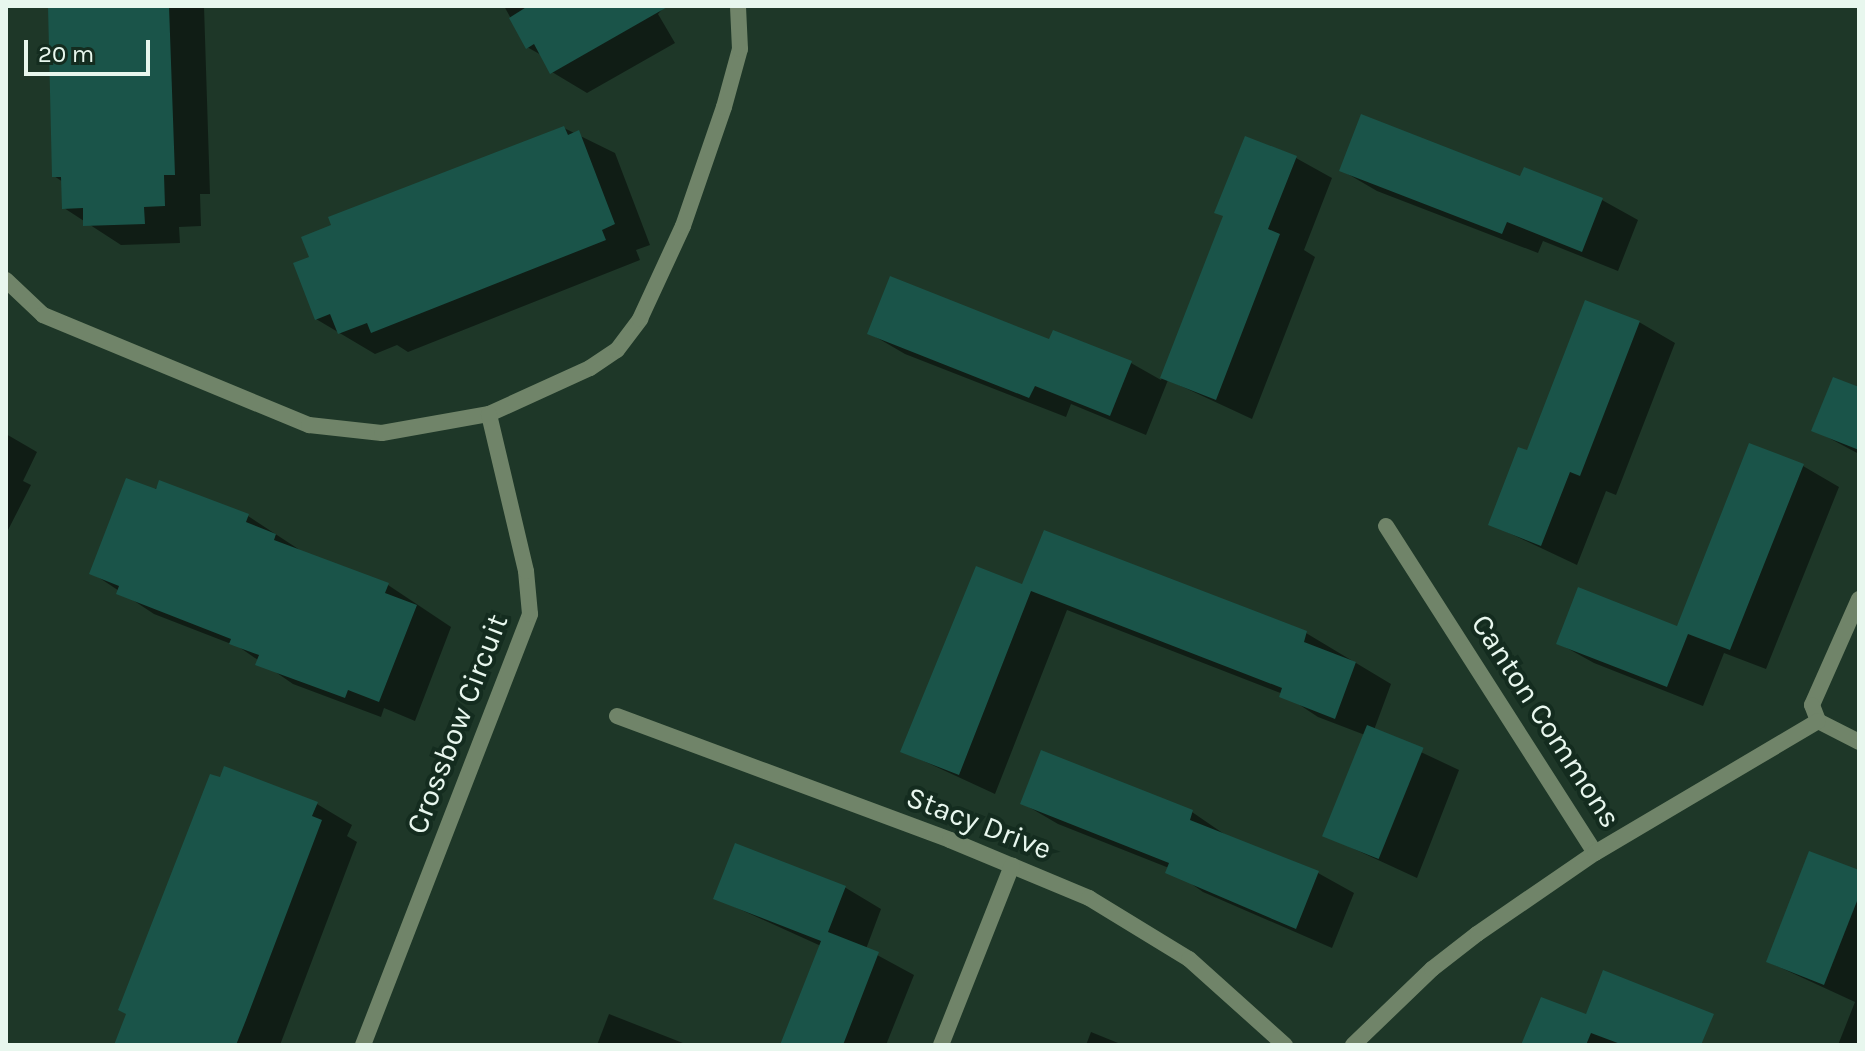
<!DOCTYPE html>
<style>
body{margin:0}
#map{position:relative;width:1865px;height:1051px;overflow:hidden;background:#1e3728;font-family:Karla,sans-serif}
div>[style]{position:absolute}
.shadow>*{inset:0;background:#0007}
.building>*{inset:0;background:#1a5449;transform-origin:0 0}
.lane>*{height:16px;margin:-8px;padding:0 8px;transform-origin:8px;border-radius:8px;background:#708469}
.street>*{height:16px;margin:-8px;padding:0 8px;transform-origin:8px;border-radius:8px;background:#708469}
span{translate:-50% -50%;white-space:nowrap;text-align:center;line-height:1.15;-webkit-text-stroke:8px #142c1f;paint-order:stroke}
.street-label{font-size:30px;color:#e8f7ee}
.frame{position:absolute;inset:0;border:8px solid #e8f7ee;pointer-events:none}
.scale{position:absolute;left:24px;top:40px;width:126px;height:36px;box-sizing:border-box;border:4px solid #e8f7ee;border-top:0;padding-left:10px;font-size:24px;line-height:28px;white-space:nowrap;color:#e8f7ee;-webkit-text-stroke:6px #142c1f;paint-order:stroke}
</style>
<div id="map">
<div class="shadow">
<div style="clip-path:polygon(49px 6px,204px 6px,210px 194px,200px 194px,201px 226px,179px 227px,180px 243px,121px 245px,64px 208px,63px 182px,54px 176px)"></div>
<div style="clip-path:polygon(504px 6px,665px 6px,658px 14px,675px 43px,587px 93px,552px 72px,543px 56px,527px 47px)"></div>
<div style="clip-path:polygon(564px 128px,615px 153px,650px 245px,636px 250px,640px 260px,408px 352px,397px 345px,375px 354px,316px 319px)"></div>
<div style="clip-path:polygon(1296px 158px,1332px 178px,1304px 250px,1315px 257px,1252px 419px,1168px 380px,1146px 435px,1071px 404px,1066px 417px,905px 354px,869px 333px,1050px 342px,1131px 363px,1161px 380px,1225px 217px)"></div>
<div style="clip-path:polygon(1341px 170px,1522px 178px,1602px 200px,1638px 220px,1618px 271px,1543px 241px,1538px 253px,1377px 191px)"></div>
<div style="clip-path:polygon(1639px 322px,1675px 343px,1616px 495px,1606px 491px,1577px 565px,1490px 524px,1528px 453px)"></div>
<div style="clip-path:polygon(1859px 389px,1859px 454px,1814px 430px)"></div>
<div style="clip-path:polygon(6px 434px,37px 452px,23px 481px,31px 485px,6px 534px)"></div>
<div style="clip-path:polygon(1803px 466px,1839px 487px,1766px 669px,1724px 653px,1703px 706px,1594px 663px,1558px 643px,1678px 629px)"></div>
<div style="clip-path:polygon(160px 483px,248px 516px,309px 556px,388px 585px,451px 627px,415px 721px,384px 708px,381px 717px,293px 684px,239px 647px,154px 614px,92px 573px)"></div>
<div style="clip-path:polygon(1045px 532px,1306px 633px,1391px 684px,1374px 730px,1459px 770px,1417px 878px,1326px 836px,1365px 735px,1318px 717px,1283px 694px,1067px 610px,995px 794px,902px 751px,1023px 586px)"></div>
<div style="clip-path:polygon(1042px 753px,1192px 812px,1227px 836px,1318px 873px,1354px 893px,1332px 948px,1203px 892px,1169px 868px,1058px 824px,1022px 803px)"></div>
<div style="clip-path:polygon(317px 804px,352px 825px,347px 836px,357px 842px,280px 1045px,121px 1045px)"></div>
<div style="clip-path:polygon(736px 846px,846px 888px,881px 909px,866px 949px,914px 975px,886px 1045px,782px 1045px,821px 946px,715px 898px)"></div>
<div style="clip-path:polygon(1859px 872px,1859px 1045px,1838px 1045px,1855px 1002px,1768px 962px)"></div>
<div style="clip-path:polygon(1542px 999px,1660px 1045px,1524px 1045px)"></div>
<div style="clip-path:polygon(609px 1014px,688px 1045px,597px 1045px)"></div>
<div style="clip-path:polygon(1091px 1032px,1123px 1045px,1086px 1045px)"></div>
</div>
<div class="building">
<div style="clip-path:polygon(48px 6px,169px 6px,175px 175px,164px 175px,165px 206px,144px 207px,145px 224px,83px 226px,83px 208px,62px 209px,61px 177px,52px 177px)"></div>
<div style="clip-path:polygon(528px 6px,669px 6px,550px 74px,534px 44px,526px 49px,509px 18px)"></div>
<div style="clip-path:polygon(1361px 114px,1520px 176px,1524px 167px,1603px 198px,1582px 252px,1507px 222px,1502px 234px,1339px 171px)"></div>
<div style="clip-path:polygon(564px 126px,568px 135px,579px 130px,615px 224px,602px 230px,606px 240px,371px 333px,367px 323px,338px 334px,330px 314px,315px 320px,293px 263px,309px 257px,301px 237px,331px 225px,328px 217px)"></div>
<div style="clip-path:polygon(1245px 136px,1297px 156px,1268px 229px,1280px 234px,1216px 400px,1160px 378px,1223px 216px,1214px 213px)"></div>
<div style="clip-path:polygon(890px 276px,1049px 339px,1053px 330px,1132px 361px,1110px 416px,1035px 386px,1029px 398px,867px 334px)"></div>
<div style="clip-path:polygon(1585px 300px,1640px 321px,1580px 476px,1570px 472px,1541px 546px,1488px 525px,1518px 447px,1527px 450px)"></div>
<div style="clip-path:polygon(1833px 377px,1859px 387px,1859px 450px,1811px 431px)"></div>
<div style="clip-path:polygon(1749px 443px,1804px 464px,1730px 650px,1688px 634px,1667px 687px,1556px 644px,1578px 587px,1677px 626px)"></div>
<div style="clip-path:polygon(126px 478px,156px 489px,159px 480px,249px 514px,246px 522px,276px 534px,274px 540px,389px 583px,385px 593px,417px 605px,379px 702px,348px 690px,345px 698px,255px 665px,259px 655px,229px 644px,231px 639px,116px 594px,119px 586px,89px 574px)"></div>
<div style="clip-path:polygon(1044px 530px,1307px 631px,1304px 642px,1356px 662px,1335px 719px,1279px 697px,1282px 688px,1031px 591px,959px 775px,900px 752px,976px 566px,1022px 584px)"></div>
<div style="left:1367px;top:725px;width:61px;height:120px;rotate:22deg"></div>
<div style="clip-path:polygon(1041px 750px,1193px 810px,1190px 820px,1319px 871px,1296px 929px,1165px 873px,1169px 863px,1020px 804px)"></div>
<div style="clip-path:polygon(224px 766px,318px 802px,312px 816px,322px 820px,246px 1020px,236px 1045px,114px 1045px,126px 1014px,118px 1010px,210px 774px,220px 777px)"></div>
<div style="clip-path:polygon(735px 843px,846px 886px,828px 932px,879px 952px,843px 1045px,780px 1045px,821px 941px,713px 899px)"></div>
<div style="clip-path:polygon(1809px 851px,1859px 870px,1859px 896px,1824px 985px,1766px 962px)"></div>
<div style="clip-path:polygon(1603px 970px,1714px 1014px,1701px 1045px,1623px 1045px,1591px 1033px,1586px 1045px,1521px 1045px,1541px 997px,1586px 1014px)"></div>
</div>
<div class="lane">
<div style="left:1859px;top:599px;width:116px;rotate:113.9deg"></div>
<div style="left:1812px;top:705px;width:17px;rotate:69deg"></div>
<div style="left:1818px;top:721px;width:46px;rotate:27.1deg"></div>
</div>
<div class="street">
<div style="left:6px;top:280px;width:51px;rotate:43.4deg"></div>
<div style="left:43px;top:315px;width:288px;rotate:22.5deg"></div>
<div style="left:309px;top:425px;width:73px;rotate:6.3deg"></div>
<div style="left:382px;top:433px;width:109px;rotate:-10.1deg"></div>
<div style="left:489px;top:414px;width:111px;rotate:-24.5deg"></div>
<div style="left:590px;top:368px;width:32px;rotate:-34deg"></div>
<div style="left:617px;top:350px;width:39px;rotate:-53deg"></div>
<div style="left:640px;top:319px;width:102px;rotate:-65.2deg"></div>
<div style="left:683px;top:226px;width:126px;rotate:-71deg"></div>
<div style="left:724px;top:107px;width:60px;rotate:-74.6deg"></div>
<div style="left:740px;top:49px;width:43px;rotate:-92.7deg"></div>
<div style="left:1386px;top:526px;width:388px;rotate:57.4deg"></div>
<div style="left:617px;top:716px;width:355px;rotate:20.4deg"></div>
<div style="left:950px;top:840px;width:151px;rotate:22.6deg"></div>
<div style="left:1089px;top:898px;width:117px;rotate:31.4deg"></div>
<div style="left:1189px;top:959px;width:129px;rotate:41.9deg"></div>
<div style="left:363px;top:1045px;width:462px;rotate:-68.8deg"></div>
<div style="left:530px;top:614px;width:43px;rotate:-95.3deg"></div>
<div style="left:526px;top:571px;width:161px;rotate:-103.3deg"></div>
<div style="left:941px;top:1045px;width:193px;rotate:-68.4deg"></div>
<div style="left:1353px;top:1045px;width:110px;rotate:-43.9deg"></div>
<div style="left:1432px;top:969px;width:57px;rotate:-37.9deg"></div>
<div style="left:1477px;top:934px;width:143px;rotate:-34.5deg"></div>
<div style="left:1595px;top:853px;width:259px;rotate:-30.6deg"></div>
</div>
<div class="street-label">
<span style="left:1546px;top:721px;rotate:57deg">Canton Commons</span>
<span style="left:457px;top:724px;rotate:-69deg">Crossbow Circuit</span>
<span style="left:979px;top:823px;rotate:21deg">Stacy Drive</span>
</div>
<div class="frame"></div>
<div class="scale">20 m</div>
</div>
